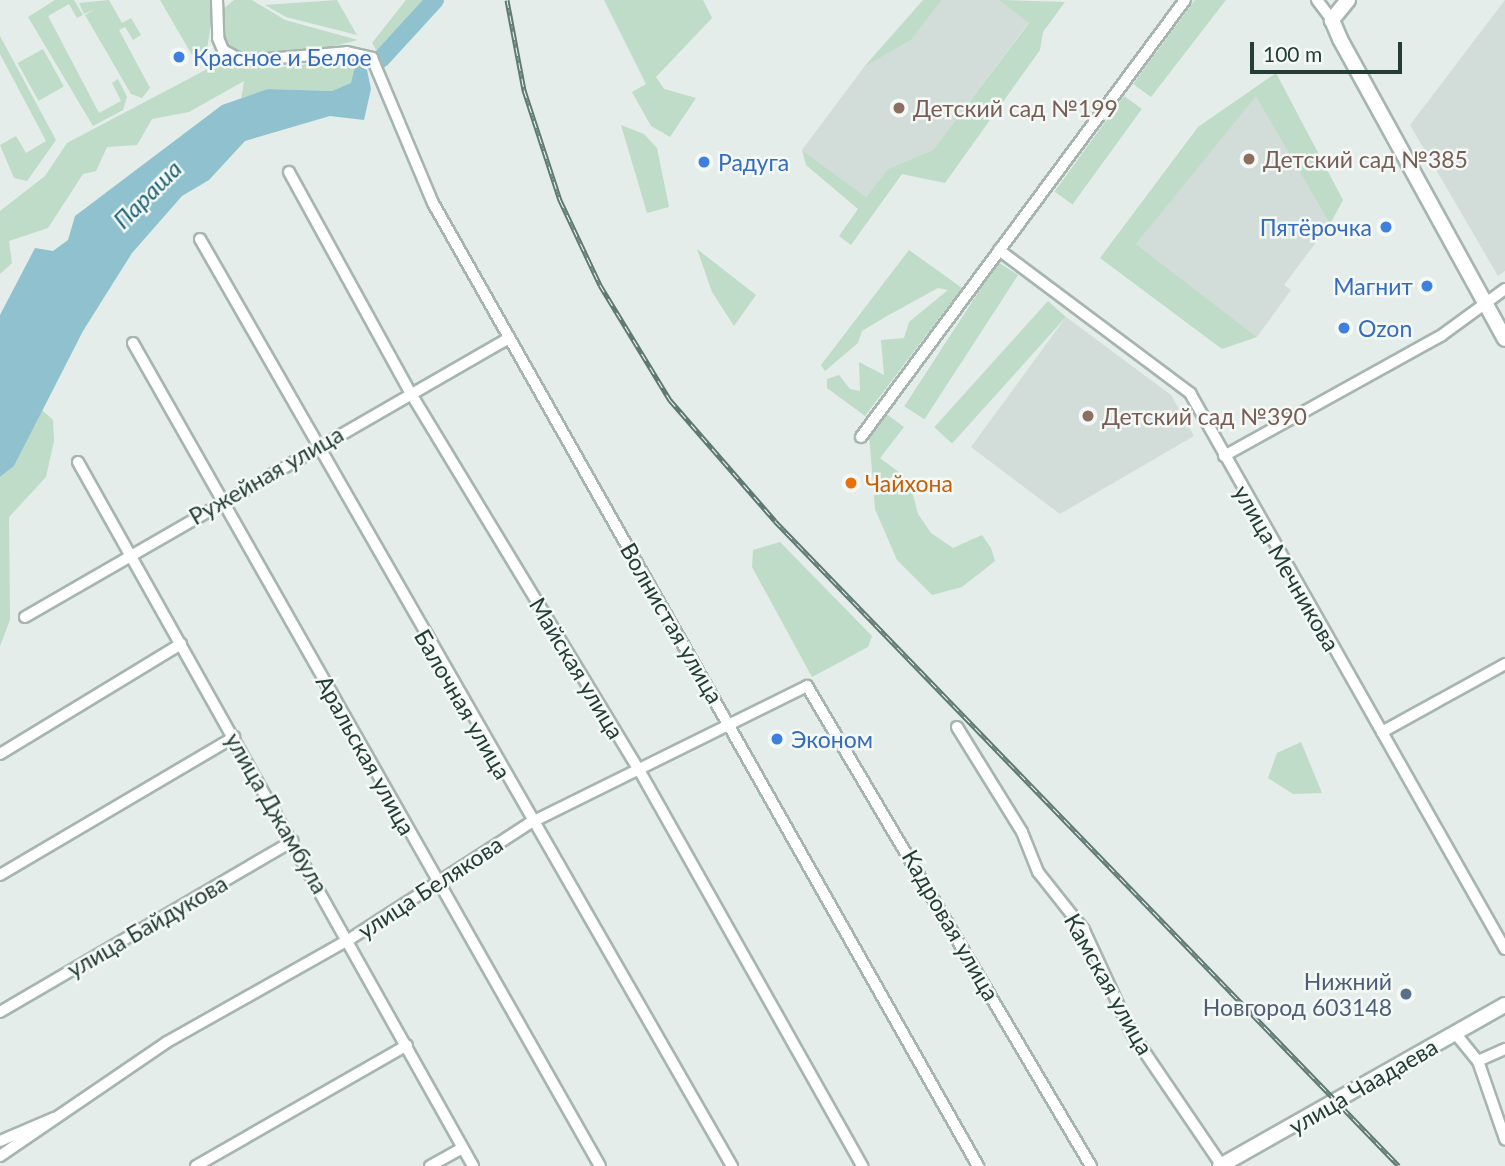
<!DOCTYPE html>
<meta charset="utf-8">
<style>
body{margin:0}
#map{position:relative;width:1505px;height:1166px;overflow:hidden;background:#e4ede9;font-family:Lato,sans-serif}
div>[style]{position:absolute}
.built>*{inset:0;background:#d2dcd8}
.green>*{inset:0;background:#bedcc7;transform-origin:0 0}
.water>*{inset:0;background:#8fc2ce}
.river>*{height:18px;margin:-9px;padding:0 9px;transform-origin:9px;border-radius:9px;background:#8fc2ce}
.roads{filter:drop-shadow(2px 0 #a7b5b0) drop-shadow(-2px 0 #a7b5b0) drop-shadow(0 2px #a7b5b0) drop-shadow(0 -2px #a7b5b0)}
.street>*{height:10px;margin:-5px;padding:0 5px;transform-origin:5px;border-radius:5px;background:#fff}
.secondary>*{height:14px;margin:-7px;padding:0 7px;transform-origin:7px;border-radius:7px;background:#fff}
.rail>*{height:5px;margin-top:-2.5px;transform-origin:0;background:repeating-linear-gradient(90deg,#f4f9f7 0 8px,#5f7973 0 16px);box-sizing:border-box;border-block:2px solid #5f7973}
.dots>*{width:19px;height:19px;translate:-50% -50%;box-sizing:border-box;border:4px solid #f4f9f7;border-radius:50%}
span{translate:-50% -50%;white-space:nowrap;text-align:center;line-height:1.15;-webkit-text-stroke:5px #f4f9f7;paint-order:stroke}
.shop-label{font-size:23px;color:#366cbe}
.left{translate:0 -50%;text-align:left}
.right{translate:-100% -50%;text-align:right}
.education-label{font-size:23px;color:#785e54}
.street-label{font-size:23px;color:#243d37}
.food-label{font-size:23px;color:#c56008}
.service-label{font-size:23px;color:#4e5e75}
.water-label{font-size:24px;color:#216576;font-style:italic}
.scale{position:absolute;left:1250px;top:42px;width:152px;height:32px;box-sizing:border-box;border:4px solid #243d37;border-top:0;padding-left:9px;font-size:21px;line-height:24px;white-space:nowrap;color:#243d37;-webkit-text-stroke:5px #f4f9f7;paint-order:stroke}
</style>
<div id="map">
<div class="built">
<div style="clip-path:polygon(942px 0,999px 0,1029px 22px,933px 150px,888px 169px,866px 197px,802px 150px,864px 67px,911px 40px)"></div>
<div style="clip-path:polygon(1505px 0,1505px 271px,1498px 276px,1410px 125px)"></div>
<div style="clip-path:polygon(1256px 95px,1330px 224px,1284px 285px,1291px 290px,1257px 337px,1136px 244px)"></div>
<div style="clip-path:polygon(1066px 317px,1171px 395px,1194px 436px,1060px 514px,971px 447px)"></div>
</div>
<div class="green">
<div style="clip-path:polygon(55px 0,74px 0,83px 15px,77px 18px,69px 4px,48px 16px,99px 113px,121px 101px,112px 83px,118px 79px,127px 97px,123px 110px,93px 126px,28px 17px)"></div>
<div style="clip-path:polygon(109px 0,122px 23px,131px 18px,141px 35px,133px 40px,125px 27px,119px 30px,150px 88px,142px 98px,131px 94px,85px 15px,95px 9px,84px 14px,79px 3px)"></div>
<div style="clip-path:polygon(160px 0,215px 0,206px 55px,192px 55px)"></div>
<div style="clip-path:polygon(234px 0,252px 0,285px 20px,358px 40px,283px 59px,244px 58px,228px 51px,220px 34px,223px 9px)"></div>
<div style="clip-path:polygon(337px 0,357px 35px,286px 17px,265px 5px)"></div>
<div style="clip-path:polygon(406px 0,429px 0,380px 56px,372px 43px)"></div>
<div style="clip-path:polygon(604px 0,703px 0,712px 18px,656px 77px,664px 89px,696px 98px,670px 137px,651px 126px,632px 92px,646px 84px)"></div>
<div style="clip-path:polygon(923px 0,942px 0,911px 40px,864px 67px)"></div>
<div style="clip-path:polygon(999px 0,1065px 2px,1043px 32px,1040px 50px,945px 183px,902px 174px,851px 245px,839px 236px,858px 209px,806px 165px,802px 150px,866px 197px,888px 169px,933px 150px,1029px 23px)"></div>
<div style="clip-path:polygon(1195px 0,1226px 0,1151px 97px,1133px 84px)"></div>
<div style="clip-path:polygon(0 36px,56px 140px,27px 181px,14px 178px,0 145px,16px 136px,26px 153px,46px 141px,0 54px)"></div>
<div style="left:43px;top:49px;width:43px;height:29px;rotate:61deg"></div>
<div style="clip-path:polygon(362px 57px,351px 84px,332px 91px,268px 89px,247px 101px,241px 100px,244px 81px,189px 112px,152px 119px,137px 145px,107px 147px,96px 171px,83px 174px,48px 228px,9px 241px,12px 263px,0 274px,0 211px,45px 176px,67px 143px,213px 66px,277px 68px)"></div>
<div style="clip-path:polygon(1276px 73px,1343px 200px,1330px 224px,1256px 96px,1136px 244px,1257px 337px,1222px 349px,1100px 258px,1198px 127px)"></div>
<div style="left:1124px;top:96px;width:22px;height:118px;rotate:36deg"></div>
<div style="clip-path:polygon(621px 125px,644px 134px,657px 148px,669px 207px,647px 213px)"></div>
<div style="clip-path:polygon(697px 249px,756px 295px,734px 326px,712px 292px)"></div>
<div style="clip-path:polygon(909px 250px,962px 288px,865px 416px,827px 388px,827px 379px,839px 375px,850px 389px,860px 391px,859px 362px,884px 375px,881px 340px,904px 338px,909px 322px,948px 290px,938px 288px,887px 316px,862px 331px,858px 343px,825px 371px,821px 365px)"></div>
<div style="left:998px;top:262px;width:24px;height:172px;rotate:33deg"></div>
<div style="left:1048px;top:301px;width:24px;height:170px;rotate:42deg"></div>
<div style="clip-path:polygon(42px 410px,53px 420px,54px 441px,46px 477px,9px 517px,10px 620px,0 646px,0 477px,14px 466px)"></div>
<div style="clip-path:polygon(885px 413px,904px 427px,880px 458px,909px 480px,918px 514px,931px 533px,953px 548px,982px 535px,991px 548px,995px 561px,962px 587px,932px 595px,897px 560px,875px 509px,869px 434px)"></div>
<div style="clip-path:polygon(780px 542px,872px 636px,868px 647px,812px 677px,752px 567px,753px 550px)"></div>
<div style="clip-path:polygon(1301px 742px,1322px 793px,1293px 794px,1268px 778px,1277px 753px)"></div>
</div>
<div class="water">
<div style="clip-path:polygon(356px 63px,367px 70px,371px 89px,364px 120px,330px 116px,245px 141px,209px 180px,182px 196px,132px 253px,83px 331px,14px 466px,0 477px,0 315px,35px 248px,53px 251px,68px 240px,75px 216px,222px 105px,268px 89px,332px 91px,351px 83px)"></div>
</div>
<div class="river">
<div style="left:381px;top:59px;width:80px;rotate:-47.5deg"></div>
</div>
<div class="roads">
<div class="street">
<div style="left:217px;top:0;width:38px;rotate:88deg"></div>
<div style="left:218px;top:38px;width:13px;rotate:67deg"></div>
<div style="left:223px;top:50px;width:23px;rotate:29deg"></div>
<div style="left:243px;top:61px;width:104px;rotate:-4.9deg"></div>
<div style="left:347px;top:52px;width:26px;rotate:13deg"></div>
<div style="left:372px;top:58px;width:157px;rotate:67.2deg"></div>
<div style="left:433px;top:203px;width:1107px;rotate:60.49deg"></div>
<div style="left:1317px;top:0;width:25px;rotate:53deg"></div>
<div style="left:289px;top:172px;width:251px;rotate:61.2deg"></div>
<div style="left:410px;top:392px;width:440px;rotate:58.8deg"></div>
<div style="left:638px;top:768px;width:457px;rotate:60.6deg"></div>
<div style="left:200px;top:239px;width:1069px;rotate:60.15deg"></div>
<div style="left:999px;top:250px;width:239px;rotate:36.8deg"></div>
<div style="left:1190px;top:393px;width:639px;rotate:60.47deg"></div>
<div style="left:133px;top:343px;width:946px;rotate:60.43deg"></div>
<div style="left:861px;top:437px;width:544px;rotate:-53.45deg"></div>
<div style="left:1224px;top:456px;width:249px;rotate:-29deg"></div>
<div style="left:1442px;top:335px;width:78px;rotate:-36.1deg"></div>
<div style="left:78px;top:462px;width:807px;rotate:60.7deg"></div>
<div style="left:25px;top:617px;width:559px;rotate:-29.96deg"></div>
<div style="left:957px;top:727px;width:123px;rotate:58.2deg"></div>
<div style="left:1022px;top:832px;width:43px;rotate:68.2deg"></div>
<div style="left:1038px;top:872px;width:74px;rotate:51.6deg"></div>
<div style="left:1084px;top:930px;width:112px;rotate:65.3deg"></div>
<div style="left:1131px;top:1032px;width:162px;rotate:55.8deg"></div>
<div style="left:1382px;top:732px;width:141px;rotate:-28.9deg"></div>
<div style="left:0;top:754px;width:212px;rotate:-31.3deg"></div>
<div style="left:0;top:875px;width:272px;rotate:-30.5deg"></div>
<div style="left:0;top:1012px;width:339px;rotate:-30.3deg"></div>
<div style="left:1455px;top:1033px;width:36px;rotate:51deg"></div>
<div style="left:1478px;top:1061px;width:30px;rotate:-24deg"></div>
<div style="left:1478px;top:1061px;width:83px;rotate:70.9deg"></div>
<div style="left:0;top:1141px;width:59px;rotate:-23.1deg"></div>
<div style="left:0;top:1156px;width:202px;rotate:-34.3deg"></div>
<div style="left:167px;top:1042px;width:210px;rotate:-29.4deg"></div>
<div style="left:350px;top:939px;width:214px;rotate:-32.8deg"></div>
<div style="left:530px;top:823px;width:309px;rotate:-26.3deg"></div>
<div style="left:807px;top:686px;width:558px;rotate:59.39deg"></div>
<div style="left:196px;top:1166px;width:243px;rotate:-29.8deg"></div>
<div style="left:430px;top:1166px;width:37px;rotate:-29deg"></div>
</div>
<div class="secondary">
<div style="left:1348px;top:0;width:26px;rotate:129deg"></div>
<div style="left:1332px;top:20px;width:21px;rotate:67deg"></div>
<div style="left:1340px;top:39px;width:342px;rotate:61.2deg"></div>
<div style="left:1220px;top:1166px;width:327px;rotate:-29.5deg"></div>
</div>
</div>
<div class="rail">
<div style="left:507px;top:0;width:92px;rotate:79.3deg"></div>
<div style="left:524px;top:90px;width:116px;rotate:71.9deg"></div>
<div style="left:560px;top:200px;width:94px;rotate:64.8deg"></div>
<div style="left:600px;top:285px;width:135px;rotate:58.7deg"></div>
<div style="left:670px;top:400px;width:160px;rotate:49deg"></div>
<div style="left:775px;top:521px;width:897px;rotate:45.95deg"></div>
</div>
<div class="dots">
<div style="left:179px;top:57px;background:#3f7fe0"></div>
<div style="left:899px;top:108px;background:#8d6e63"></div>
<div style="left:1249px;top:159px;background:#8d6e63"></div>
<div style="left:704px;top:162px;background:#3f7fe0"></div>
<div style="left:1386px;top:227px;background:#3f7fe0"></div>
<div style="left:1427px;top:286px;background:#3f7fe0"></div>
<div style="left:1344px;top:328px;background:#3f7fe0"></div>
<div style="left:1088px;top:416px;background:#8d6e63"></div>
<div style="left:851px;top:483px;background:#e8710a"></div>
<div style="left:777px;top:739px;background:#3f7fe0"></div>
<div style="left:1406px;top:994px;background:#5c6f8a"></div>
</div>
<div class="shop-label">
<span class="left" style="left:193px;top:57px">Красное и Белое</span>
<span class="left" style="left:718px;top:162px">Радуга</span>
<span class="right" style="left:1372px;top:227px">Пятёрочка</span>
<span class="right" style="left:1413px;top:286px">Магнит</span>
<span class="left" style="left:1358px;top:328px">Ozon</span>
<span class="left" style="left:791px;top:739px">Эконом</span>
</div>
<div class="education-label">
<span class="left" style="left:913px;top:108px">Детский сад №199</span>
<span class="left" style="left:1263px;top:159px">Детский сад №385</span>
<span class="left" style="left:1102px;top:416px">Детский сад №390</span>
</div>
<div class="street-label">
<span style="left:266px;top:475px;rotate:-30deg">Ружейная улица</span>
<span style="left:1287px;top:568px;rotate:60deg">улица Мечникова</span>
<span style="left:672px;top:623px;rotate:60deg">Волнистая улица</span>
<span style="left:577px;top:668px;rotate:59deg">Майская улица</span>
<span style="left:463px;top:704px;rotate:60deg">Балочная улица</span>
<span style="left:366px;top:755px;rotate:61deg">Аральская улица</span>
<span style="left:277px;top:813px;rotate:60deg">улица Джамбула</span>
<span style="left:430px;top:887px;rotate:-33deg">улица Белякова</span>
<span style="left:951px;top:925px;rotate:60deg">Кадровая улица</span>
<span style="left:147px;top:926px;rotate:-30deg">улица Байдукова</span>
<span style="left:1109px;top:984px;rotate:61deg">Камская улица</span>
<span style="left:1363px;top:1086px;rotate:-30deg">улица Чаадаева</span>
</div>
<div class="food-label">
<span class="left" style="left:865px;top:483px">Чайхона</span>
</div>
<div class="service-label">
<span class="right" style="left:1392px;top:994px">Нижний<br>Новгород 603148</span>
</div>
<div class="water-label">
<span style="left:147px;top:194px;rotate:-45deg">Параша</span>
</div>
<div class="scale">100 m</div>
</div>
